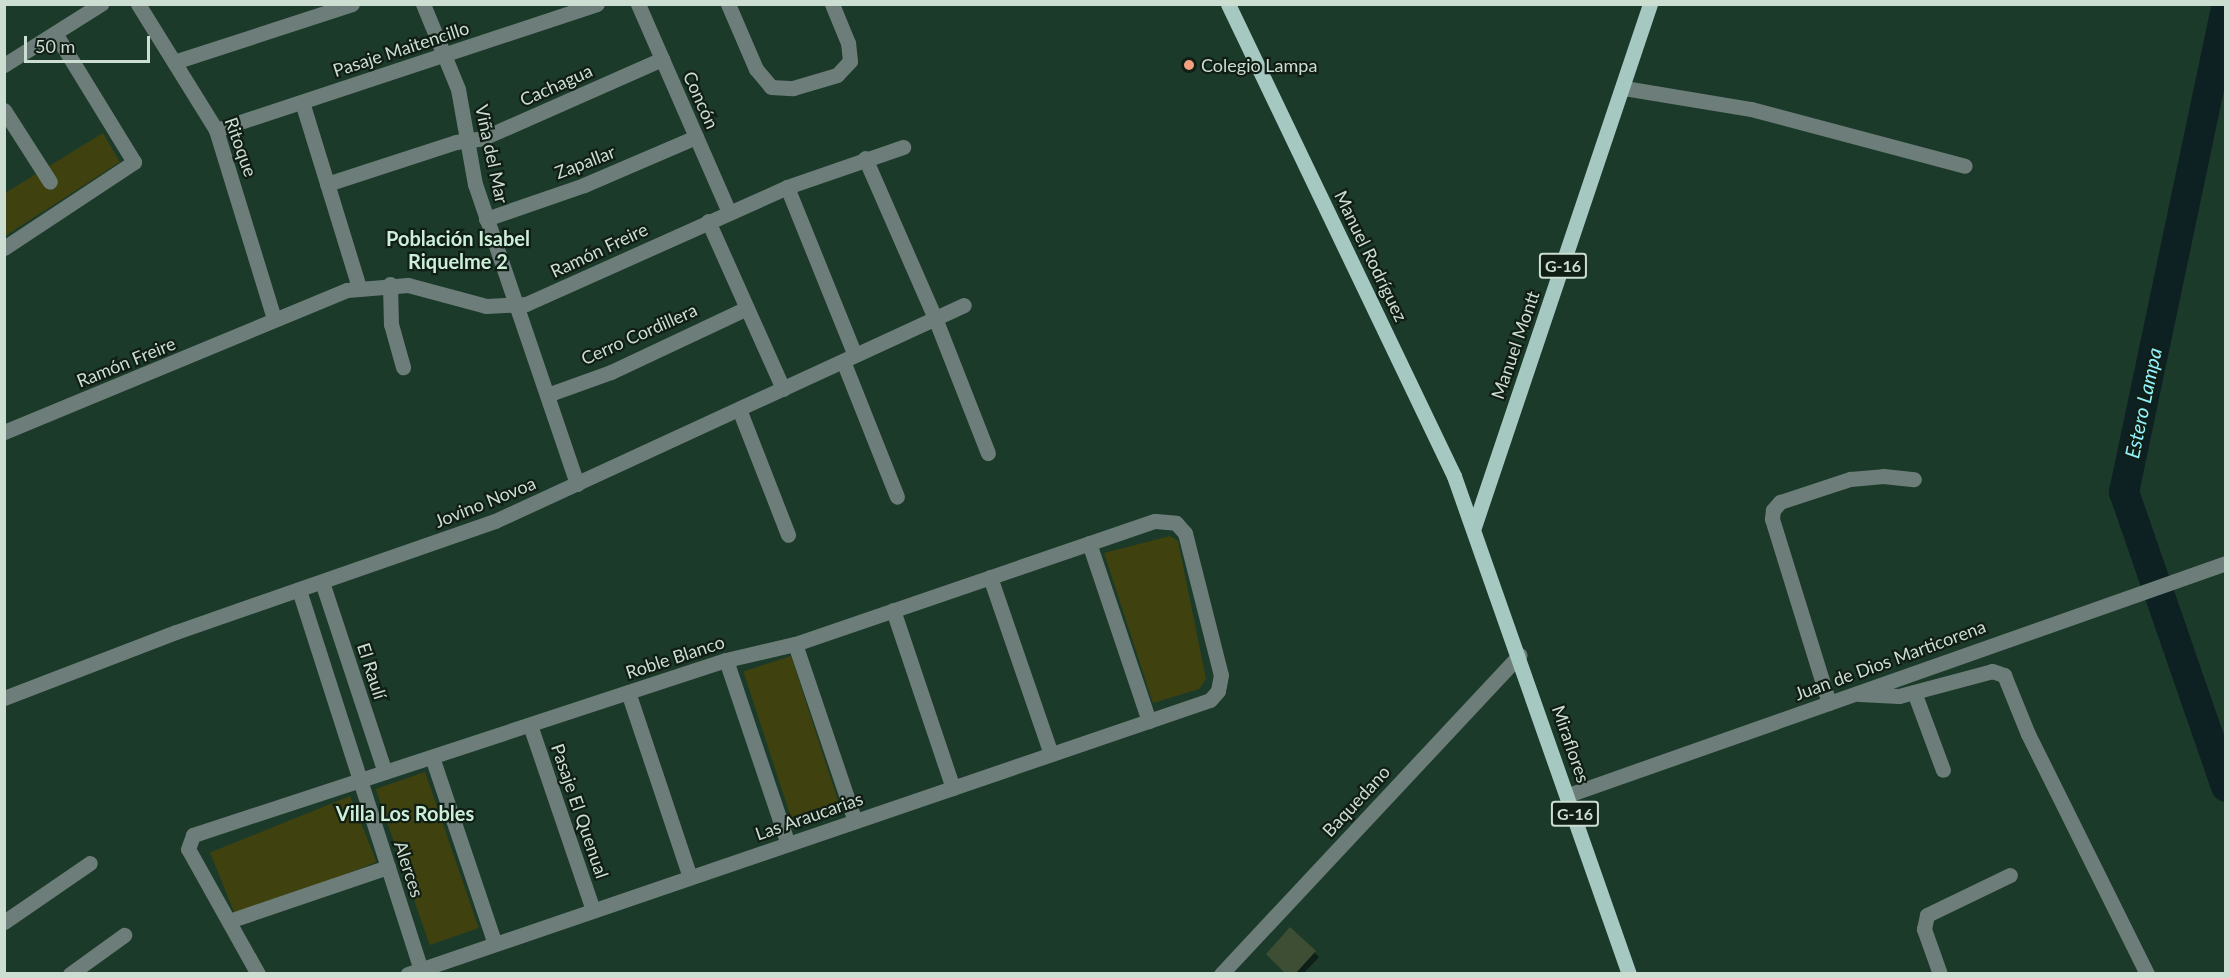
<!DOCTYPE html>
<meta charset="utf-8">
<style>
body{margin:0}
#map{position:relative;width:2230px;height:978px;overflow:hidden;background:#1c3a2a;font-family:Lato,sans-serif}
div>[style]{position:absolute}
.green>*{inset:0;background:#3f420f;transform-origin:0 0}
.shadow>*{inset:0;background:#0007}
.river>*{height:30px;margin:-15px;padding:0 15px;transform-origin:15px;border-radius:15px;background:#0d2022}
.building>*{inset:0;background:#3d4e34}
.minor>*{height:15px;margin:-7.5px;padding:0 7.5px;transform-origin:7.5px;border-radius:7.5px;background:#6d7e7a}
.major>*{height:15px;margin:-7.5px;padding:0 7.5px;transform-origin:7.5px;border-radius:7.5px;background:#a5c9c1}
.dots>*{width:16px;height:16px;translate:-50% -50%;box-sizing:border-box;border:3px solid #111e16;border-radius:50%}
span{translate:-50% -50%;white-space:nowrap;text-align:center;line-height:1.15;-webkit-text-stroke:4.5px #111e16;paint-order:stroke}
.shield-label span{padding:2px 4px;background:#111e16;border:2px solid;border-radius:4px;-webkit-text-stroke-width:0}
.shield-label{font-size:16px;color:#ccddd2;font-weight:700}
.street-label{font-size:18px;color:#ccddd2}
.poi-label{font-size:18px;color:#ccddd2}
.left{translate:0 -50%;text-align:left}
.neighbourhood-label{font-size:20px;color:#ccefd9;font-weight:700}
.water-label{font-size:20px;color:#92f3fd;font-style:italic}
.frame{position:absolute;inset:0;border:6px solid #ccddd2;pointer-events:none}
.scale{position:absolute;left:24px;top:36px;width:126px;height:27px;box-sizing:border-box;border:3px solid #ccddd2;border-top:0;padding-left:8px;font-size:18px;line-height:21px;white-space:nowrap;color:#ccddd2;-webkit-text-stroke:4px #111e16;paint-order:stroke}
</style>
<div id="map">
<div class="green">
<div style="clip-path:polygon(103px 133px,120px 162px,5px 236px,5px 193px)"></div>
<div style="clip-path:polygon(1170px 536px,1178px 541px,1206px 679px,1199px 689px,1153px 703px,1104px 553px)"></div>
<div style="left:791px;top:656px;width:163px;height:50px;rotate:72deg"></div>
<div style="left:425px;top:772px;width:165px;height:52px;rotate:71deg"></div>
<div style="left:350px;top:796px;width:71px;height:151px;rotate:68deg"></div>
</div>
<div class="shadow">
<div style="clip-path:polygon(1290px 929px,1319px 957px,1303px 974px,1288px 974px)"></div>
</div>
<div class="river">
<div style="left:2226px;top:8px;width:495px;rotate:101.9deg"></div>
<div style="left:2124px;top:492px;width:312px;rotate:70.9deg"></div>
</div>
<div class="building">
<div style="clip-path:polygon(1290px 927px,1316px 951px,1295px 974px,1286px 974px,1266px 954px)"></div>
</div>
<div class="minor">
<div style="left:138px;top:4px;width:148px;rotate:58.2deg"></div>
<div style="left:216px;top:130px;width:198px;rotate:72.9deg"></div>
<div style="left:423px;top:4px;width:92px;rotate:67.6deg"></div>
<div style="left:458px;top:89px;width:97px;rotate:79.9deg"></div>
<div style="left:475px;top:184px;width:317px;rotate:71.2deg"></div>
<div style="left:638px;top:4px;width:227px;rotate:66.4deg"></div>
<div style="left:728px;top:4px;width:71px;rotate:66.7deg"></div>
<div style="left:756px;top:69px;width:23px;rotate:50deg"></div>
<div style="left:771px;top:87px;width:22px;rotate:3deg"></div>
<div style="left:793px;top:88px;width:46px;rotate:-16.5deg"></div>
<div style="left:837px;top:75px;width:19px;rotate:-47deg"></div>
<div style="left:850px;top:61px;width:18px;rotate:-96deg"></div>
<div style="left:848px;top:43px;width:42px;rotate:-112.3deg"></div>
<div style="left:174px;top:62px;width:187px;rotate:-18deg"></div>
<div style="left:4px;top:65px;width:115px;rotate:-32.2deg"></div>
<div style="left:1624px;top:88px;width:129px;rotate:9.4deg"></div>
<div style="left:1751px;top:109px;width:221px;rotate:14.9deg"></div>
<div style="left:302px;top:102px;width:194px;rotate:72.9deg"></div>
<div style="left:4px;top:110px;width:85px;rotate:57.4deg"></div>
<div style="left:216px;top:130px;width:401px;rotate:-18.3deg"></div>
<div style="left:865px;top:158px;width:175px;rotate:66.4deg"></div>
<div style="left:935px;top:318px;width:145px;rotate:68.6deg"></div>
<div style="left:327px;top:184px;width:136px;rotate:-18deg"></div>
<div style="left:456px;top:142px;width:27px;rotate:-8deg"></div>
<div style="left:483px;top:138px;width:196px;rotate:-23.8deg"></div>
<div style="left:787px;top:187px;width:181px;rotate:68deg"></div>
<div style="left:486px;top:219px;width:104px;rotate:-19.1deg"></div>
<div style="left:584px;top:185px;width:122px;rotate:-23.2deg"></div>
<div style="left:708px;top:221px;width:184px;rotate:65.9deg"></div>
<div style="left:4px;top:248px;width:156px;rotate:-33.5deg"></div>
<div style="left:134px;top:162px;width:151px;rotate:-121.5deg"></div>
<div style="left:390px;top:284px;width:40px;rotate:88.6deg"></div>
<div style="left:391px;top:324px;width:45px;rotate:74.4deg"></div>
<div style="left:843px;top:361px;width:146px;rotate:68.3deg"></div>
<div style="left:547px;top:395px;width:68px;rotate:-19.8deg"></div>
<div style="left:611px;top:372px;width:150px;rotate:-25.2deg"></div>
<div style="left:739px;top:409px;width:135px;rotate:68.7deg"></div>
<div style="left:4px;top:432px;width:371px;rotate:-22.5deg"></div>
<div style="left:347px;top:290px;width:61px;rotate:-4.7deg"></div>
<div style="left:408px;top:285px;width:81px;rotate:15.1deg"></div>
<div style="left:486px;top:306px;width:40px;rotate:-2.9deg"></div>
<div style="left:526px;top:304px;width:286px;rotate:-24.1deg"></div>
<div style="left:787px;top:187px;width:123px;rotate:-19deg"></div>
<div style="left:1089px;top:543px;width:188px;rotate:71.4deg"></div>
<div style="left:990px;top:577px;width:187px;rotate:71deg"></div>
<div style="left:322px;top:582px;width:200px;rotate:71.7deg"></div>
<div style="left:299px;top:590px;width:398px;rotate:72.2deg"></div>
<div style="left:893px;top:610px;width:188px;rotate:71.4deg"></div>
<div style="left:795px;top:644px;width:187px;rotate:71.3deg"></div>
<div style="left:726px;top:660px;width:194px;rotate:71.4deg"></div>
<div style="left:628px;top:692px;width:195px;rotate:71.5deg"></div>
<div style="left:1914px;top:692px;width:83px;rotate:69.6deg"></div>
<div style="left:1859px;top:694px;width:40px;rotate:2.9deg"></div>
<div style="left:1899px;top:696px;width:96px;rotate:-15deg"></div>
<div style="left:1992px;top:671px;width:13px;rotate:18deg"></div>
<div style="left:2004px;top:675px;width:64px;rotate:67.9deg"></div>
<div style="left:2028px;top:734px;width:268px;rotate:63.6deg"></div>
<div style="left:4px;top:698px;width:184px;rotate:-21deg"></div>
<div style="left:176px;top:632px;width:338px;rotate:-19.2deg"></div>
<div style="left:495px;top:521px;width:516px;rotate:-24.73deg"></div>
<div style="left:1829px;top:703px;width:193px;rotate:-107.2deg"></div>
<div style="left:1772px;top:519px;width:9px;rotate:-84deg"></div>
<div style="left:1773px;top:510px;width:11px;rotate:-49deg"></div>
<div style="left:1780px;top:502px;width:74px;rotate:-18.2deg"></div>
<div style="left:1850px;top:479px;width:33px;rotate:-5deg"></div>
<div style="left:1883px;top:476px;width:31px;rotate:6deg"></div>
<div style="left:530px;top:725px;width:195px;rotate:71.2deg"></div>
<div style="left:432px;top:757px;width:197px;rotate:71.4deg"></div>
<div style="left:1568px;top:795px;width:698px;rotate:-19.42deg"></div>
<div style="left:229px;top:921px;width:168px;rotate:-18.8deg"></div>
<div style="left:4px;top:922px;width:104px;rotate:-34.5deg"></div>
<div style="left:70px;top:974px;width:67px;rotate:-35.8deg"></div>
<div style="left:258px;top:974px;width:143px;rotate:-119.2deg"></div>
<div style="left:188px;top:849px;width:15px;rotate:-70deg"></div>
<div style="left:193px;top:835px;width:561px;rotate:-18.18deg"></div>
<div style="left:726px;top:660px;width:71px;rotate:-13.1deg"></div>
<div style="left:795px;top:644px;width:380px;rotate:-18.9deg"></div>
<div style="left:1155px;top:521px;width:21px;rotate:5deg"></div>
<div style="left:1176px;top:523px;width:13px;rotate:48deg"></div>
<div style="left:1185px;top:533px;width:146px;rotate:75.8deg"></div>
<div style="left:1221px;top:675px;width:16px;rotate:101deg"></div>
<div style="left:1218px;top:691px;width:12px;rotate:132deg"></div>
<div style="left:1210px;top:700px;width:848px;rotate:161.14deg"></div>
<div style="left:1221px;top:974px;width:437px;rotate:-46.9deg"></div>
<div style="left:1940px;top:974px;width:48px;rotate:-109.6deg"></div>
<div style="left:1924px;top:929px;width:14px;rotate:-78deg"></div>
<div style="left:1927px;top:915px;width:92px;rotate:-25.7deg"></div>
</div>
<div class="major">
<div style="left:1228px;top:4px;width:523px;rotate:64.41deg"></div>
<div style="left:1454px;top:476px;width:528px;rotate:70.64deg"></div>
<div style="left:1474px;top:527px;width:552px;rotate:-71.4deg"></div>
</div>
<div class="dots">
<div style="left:1189px;top:65px;background:#f2a07f"></div>
</div>
<div class="shield-label">
<span style="left:1563px;top:266px">G-16</span>
<span style="left:1575px;top:814px">G-16</span>
</div>
<div class="street-label">
<span style="left:401px;top:49px;rotate:-18deg">Pasaje Maitencillo</span>
<span style="left:556px;top:85px;rotate:-24deg">Cachagua</span>
<span style="left:701px;top:100px;rotate:66deg">Concón</span>
<span style="left:241px;top:147px;rotate:70deg">Ritoque</span>
<span style="left:492px;top:154px;rotate:78deg">Viña del Mar</span>
<span style="left:585px;top:162px;rotate:-21deg">Zapallar</span>
<span style="left:599px;top:250px;rotate:-25deg">Ramón Freire</span>
<span style="left:1371px;top:256px;rotate:64deg">Manuel Rodríguez</span>
<span style="left:639px;top:334px;rotate:-24deg">Cerro Cordillera</span>
<span style="left:1515px;top:345px;rotate:-71deg">Manuel Montt</span>
<span style="left:126px;top:362px;rotate:-22deg">Ramón Freire</span>
<span style="left:485px;top:502px;rotate:-22deg">Jovino Novoa</span>
<span style="left:675px;top:657px;rotate:-18deg">Roble Blanco</span>
<span style="left:1890px;top:660px;rotate:-20deg">Juan de Dios Marticorena</span>
<span style="left:372px;top:671px;rotate:72deg">El Raulí</span>
<span style="left:1571px;top:744px;rotate:71deg">Miraflores</span>
<span style="left:1356px;top:801px;rotate:-47deg">Baquedano</span>
<span style="left:580px;top:811px;rotate:71deg">Pasaje El Quenual</span>
<span style="left:809px;top:816px;rotate:-19deg">Las Araucarias</span>
<span style="left:409px;top:869px;rotate:72deg">Alerces</span>
</div>
<div class="poi-label">
<span class="left" style="left:1201px;top:65px">Colegio Lampa</span>
</div>
<div class="neighbourhood-label">
<span style="left:458px;top:250px">Población Isabel<br>Riquelme 2</span>
<span style="left:405px;top:813px">Villa Los Robles</span>
</div>
<div class="water-label">
<span style="left:2143px;top:403px;rotate:-78deg">Estero Lampa</span>
</div>
<div class="frame"></div>
<div class="scale">50 m</div>
</div>
